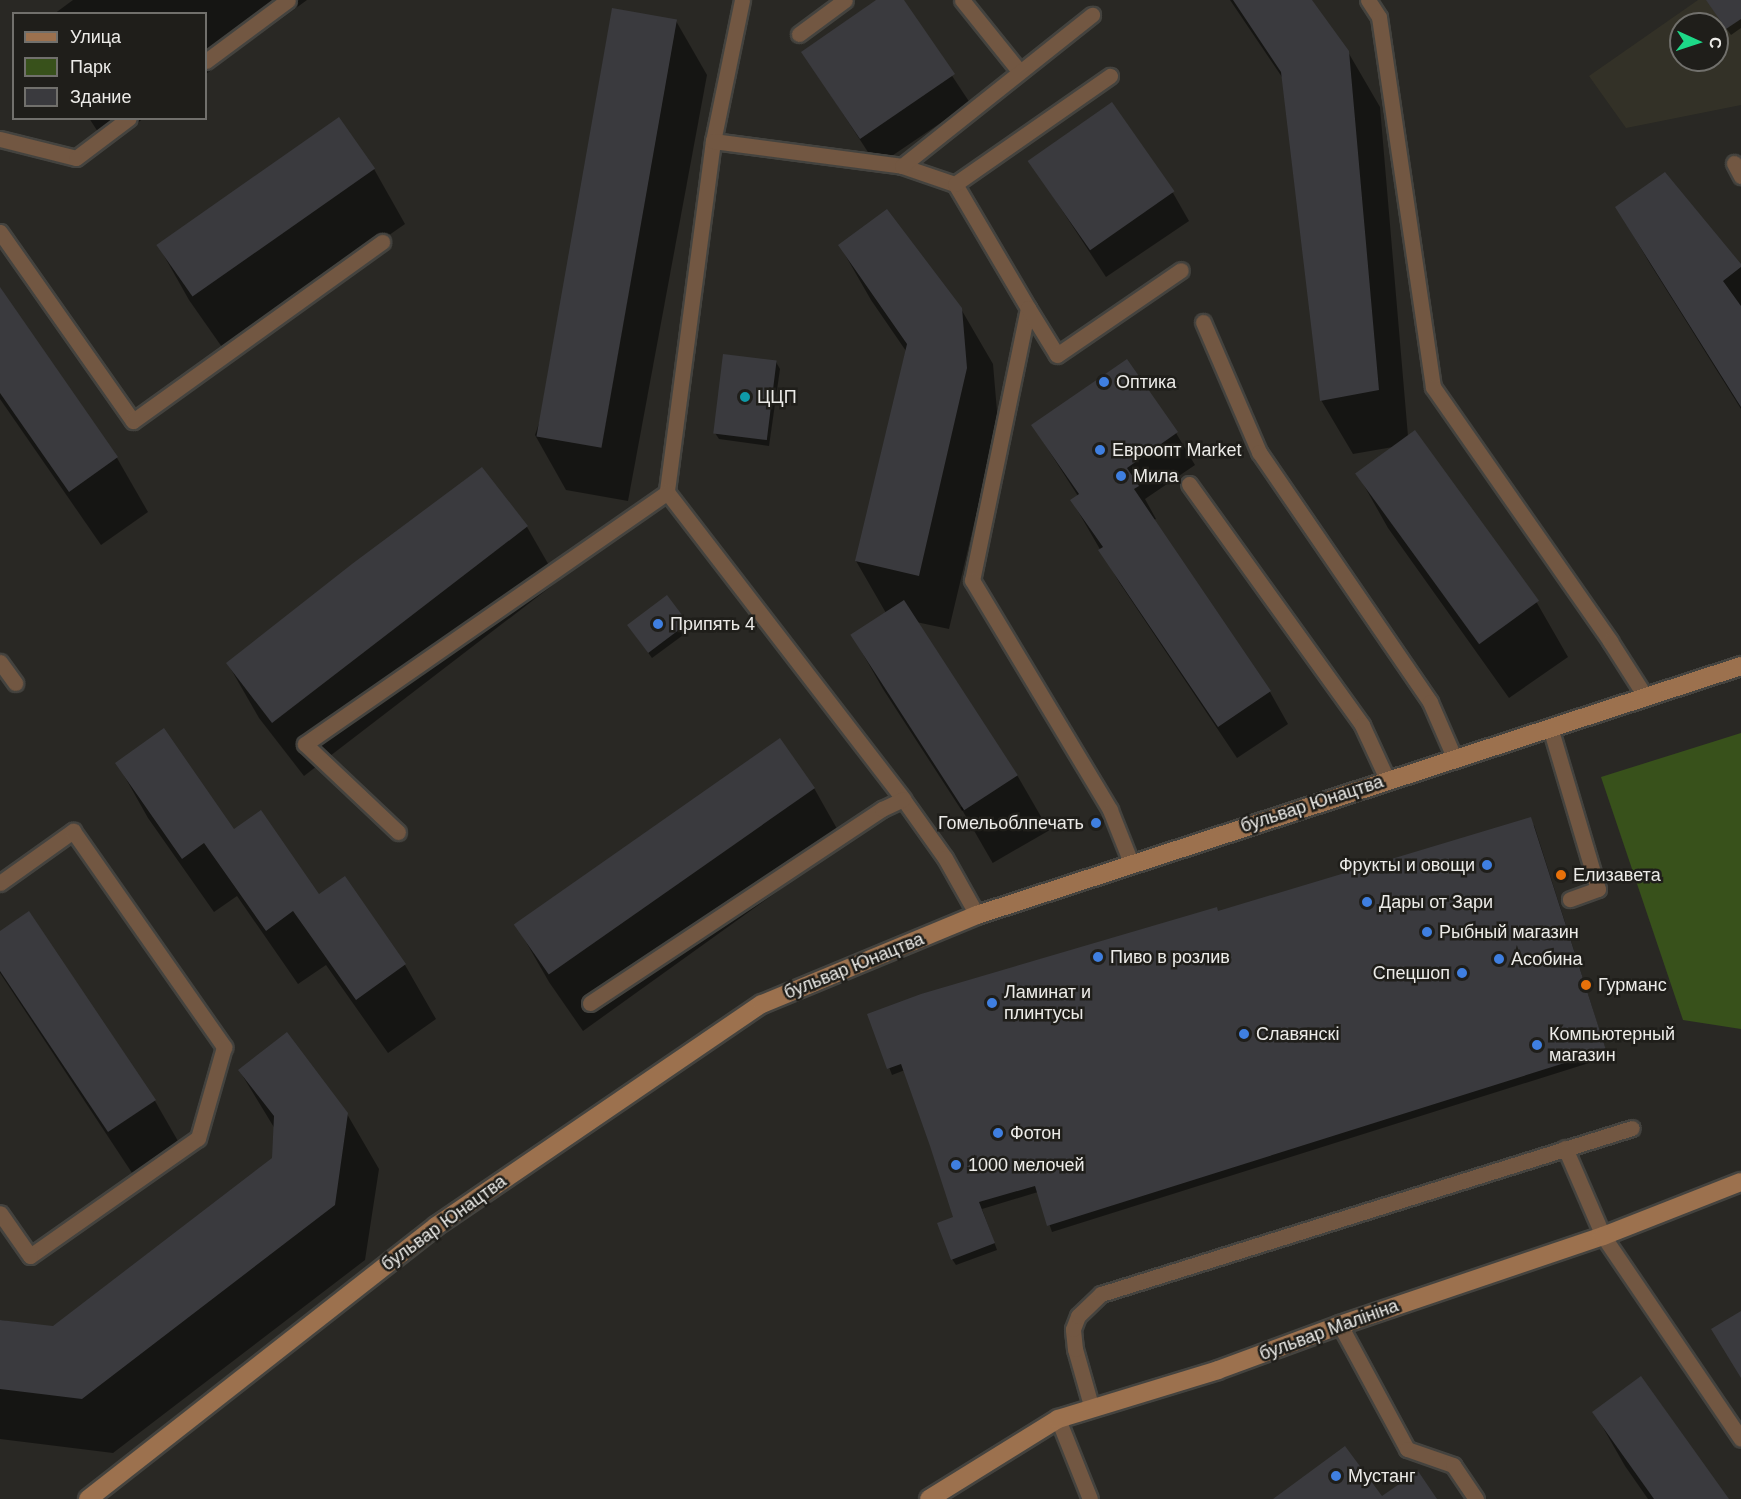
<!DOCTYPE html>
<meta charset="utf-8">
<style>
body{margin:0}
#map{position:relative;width:1741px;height:1499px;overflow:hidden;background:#292824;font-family:Arial,sans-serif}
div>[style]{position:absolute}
.built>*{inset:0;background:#333127}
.green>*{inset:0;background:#38511b}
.shadow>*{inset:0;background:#0007;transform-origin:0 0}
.building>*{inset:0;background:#3a3a3e;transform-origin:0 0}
.roads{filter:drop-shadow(2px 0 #44433f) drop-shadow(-2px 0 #44433f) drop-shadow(0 2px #44433f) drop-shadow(0 -2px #44433f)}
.lane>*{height:15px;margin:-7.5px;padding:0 7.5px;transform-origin:7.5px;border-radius:7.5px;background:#725742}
.secondary>*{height:18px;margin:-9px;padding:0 9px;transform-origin:9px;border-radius:9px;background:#9c714e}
.dots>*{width:16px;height:16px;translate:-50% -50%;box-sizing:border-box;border:3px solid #1f1e1a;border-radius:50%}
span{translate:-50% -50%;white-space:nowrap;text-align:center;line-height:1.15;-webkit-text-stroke:5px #1f1e1a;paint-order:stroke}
.poi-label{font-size:18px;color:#ecebe8}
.left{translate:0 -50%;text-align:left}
.right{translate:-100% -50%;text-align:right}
.street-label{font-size:18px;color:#ecebe8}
.legend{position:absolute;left:12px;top:12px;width:195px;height:108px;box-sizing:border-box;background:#1f1e1a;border:2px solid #71706c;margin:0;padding:8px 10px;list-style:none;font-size:18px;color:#ecebe8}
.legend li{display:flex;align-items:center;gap:12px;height:30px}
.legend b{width:30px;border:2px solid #71706c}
.north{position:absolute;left:1669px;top:12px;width:60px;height:60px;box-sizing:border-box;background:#1f1e1a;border:2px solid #71706c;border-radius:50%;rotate:93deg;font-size:16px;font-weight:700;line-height:24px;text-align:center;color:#ecebe8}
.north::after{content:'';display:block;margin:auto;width:21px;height:27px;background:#1dd988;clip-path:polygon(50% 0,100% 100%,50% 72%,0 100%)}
</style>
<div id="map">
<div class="built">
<div style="clip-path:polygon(evenodd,1698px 0,1741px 0,1741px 105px,1626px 128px,1589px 76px,1698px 0,1681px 24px,1717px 24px,1717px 60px,1681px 60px,1681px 24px)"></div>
</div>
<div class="green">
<div style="clip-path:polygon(1741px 733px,1741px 1029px,1683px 1020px,1601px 777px)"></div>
</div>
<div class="shadow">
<div style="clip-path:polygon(73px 0,307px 0,206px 74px,206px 14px,54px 14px)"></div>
<div style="clip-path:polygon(879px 0,902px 0,970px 103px,877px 166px,803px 52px)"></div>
<div style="clip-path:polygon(1230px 0,1311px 0,1348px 52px,1380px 107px,1408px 436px,1537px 603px,1568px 657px,1509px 698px,1388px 528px,1357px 473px,1393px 447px,1353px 454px,1321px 400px,1284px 80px)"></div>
<div style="clip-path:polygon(1710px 0,1741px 0,1741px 28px,1731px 35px,1712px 8px)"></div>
<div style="clip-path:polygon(676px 21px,707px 75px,628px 501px,566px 490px,535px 435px)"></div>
<div style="clip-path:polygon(89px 118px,144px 118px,107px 146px)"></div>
<div style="clip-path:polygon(1029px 160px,1173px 193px,1189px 221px,1106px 277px)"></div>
<div style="clip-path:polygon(374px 169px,405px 224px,224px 350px,189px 300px,158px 245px)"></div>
<div style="clip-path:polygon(1617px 208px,1741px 266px,1741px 409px,1649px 262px)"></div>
<div style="clip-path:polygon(840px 246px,961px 309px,993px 364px,998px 423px,949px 629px,916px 622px,1016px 775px,962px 811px,883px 689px,852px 635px,886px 613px,856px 561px,906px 351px,871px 300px)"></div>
<div style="clip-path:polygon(0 290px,117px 458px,148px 512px,101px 545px,0 399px)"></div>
<div style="clip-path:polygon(776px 362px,780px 369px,769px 446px,719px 439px,715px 433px)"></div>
<div style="clip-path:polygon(1033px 426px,1176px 433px,1195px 465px,1145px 499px,1156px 519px,1154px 520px,1270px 692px,1288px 724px,1237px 758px,1119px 582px,1072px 501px,1078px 496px)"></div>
<div style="clip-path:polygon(482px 469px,527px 527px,558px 581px,304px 776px,259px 718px,228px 664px)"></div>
<div style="clip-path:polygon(667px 597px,690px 630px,652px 658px,633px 632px)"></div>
<div style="clip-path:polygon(117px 763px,234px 831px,319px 896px,344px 878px,405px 965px,436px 1019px,388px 1053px,326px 965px,298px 984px,237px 896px,214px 912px,148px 818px)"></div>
<div style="left:1017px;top:775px;width:64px;height:65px;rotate:60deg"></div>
<div style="clip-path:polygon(814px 788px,845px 843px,583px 1031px,549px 982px,518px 928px)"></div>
<div style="clip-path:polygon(1534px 825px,1608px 1057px,1052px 1232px,1038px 1192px,982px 1209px,997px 1250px,956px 1265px,952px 1259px,955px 1218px,905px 1070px,892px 1075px,869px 1015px,1219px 912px)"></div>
<div style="clip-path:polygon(0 933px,155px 1101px,186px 1155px,140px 1185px,0 973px)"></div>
<div style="clip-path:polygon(239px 1070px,347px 1114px,379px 1169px,365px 1260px,113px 1453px,0 1439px,0 1320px,54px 1328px,273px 1159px,275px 1129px)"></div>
<div style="clip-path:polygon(1594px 1412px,1727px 1499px,1648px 1499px,1625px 1466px)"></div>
</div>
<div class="building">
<div style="clip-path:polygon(876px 0,904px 0,955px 74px,860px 139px,801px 52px)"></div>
<div style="clip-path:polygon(1233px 0,1312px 0,1349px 51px,1379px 390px,1320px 401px,1281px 72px)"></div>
<div style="clip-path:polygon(1706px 0,1741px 0,1741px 19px,1726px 29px)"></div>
<div style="left:612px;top:8px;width:66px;height:435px;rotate:10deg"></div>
<div style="left:1112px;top:102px;width:109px;height:103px;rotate:55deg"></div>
<div style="left:339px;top:117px;width:63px;height:223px;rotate:55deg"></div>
<div style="clip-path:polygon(1665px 172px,1741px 264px,1741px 267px,1723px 281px,1741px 306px,1741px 407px,1615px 207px)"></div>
<div style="clip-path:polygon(887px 209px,962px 308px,967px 368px,919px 576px,855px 561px,907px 344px,838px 245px)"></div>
<div style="clip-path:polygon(0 287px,118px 457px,69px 492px,0 393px)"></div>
<div style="left:723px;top:354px;width:54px;height:80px;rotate:7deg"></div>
<div style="clip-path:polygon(1127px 359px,1178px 432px,1127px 468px,1139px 486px,1134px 489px,1271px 691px,1218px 727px,1098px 550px,1103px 547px,1070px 500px,1079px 494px,1031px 425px)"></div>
<div style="left:1415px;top:430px;width:211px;height:74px;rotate:54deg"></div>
<div style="clip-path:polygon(482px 467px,528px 526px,272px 723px,226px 663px,352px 564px)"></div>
<div style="left:667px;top:595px;width:35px;height:50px;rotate:53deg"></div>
<div style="left:904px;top:600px;width:209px;height:64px;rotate:57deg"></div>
<div style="clip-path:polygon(164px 728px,234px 829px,261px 810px,319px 894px,345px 876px,406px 964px,356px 1000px,293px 911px,266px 931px,204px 843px,182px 859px,115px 763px)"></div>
<div style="left:780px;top:738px;width:61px;height:325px;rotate:55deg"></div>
<div style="clip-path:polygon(1531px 817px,1606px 1050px,1047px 1226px,1035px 1186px,979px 1202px,995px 1243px,951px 1260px,937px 1223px,953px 1217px,930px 1146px,901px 1064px,887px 1069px,867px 1014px,921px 994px,1217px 907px,1218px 911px)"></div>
<div style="clip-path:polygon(29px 911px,156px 1100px,108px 1132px,0 971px,0 931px)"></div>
<div style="clip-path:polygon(287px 1032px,348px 1113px,335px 1205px,82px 1399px,0 1389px,0 1320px,53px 1326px,272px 1158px,274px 1116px,238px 1070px)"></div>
<div style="clip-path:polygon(1741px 1311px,1741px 1378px,1711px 1329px)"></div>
<div style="clip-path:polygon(1641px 1376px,1729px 1499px,1654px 1499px,1592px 1412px)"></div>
<div style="clip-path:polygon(1345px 1446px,1382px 1496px,1418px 1471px,1437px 1499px,1273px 1499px)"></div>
</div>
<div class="roads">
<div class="lane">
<div style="left:742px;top:0;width:144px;rotate:101.6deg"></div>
<div style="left:713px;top:141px;width:354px;rotate:97.5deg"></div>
<div style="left:667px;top:492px;width:387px;rotate:52.4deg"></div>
<div style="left:903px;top:799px;width:72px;rotate:54.6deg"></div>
<div style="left:945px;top:858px;width:65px;rotate:60.7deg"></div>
<div style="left:962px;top:0;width:91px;rotate:51.2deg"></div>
<div style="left:1368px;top:0;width:20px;rotate:57deg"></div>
<div style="left:1379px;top:17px;width:374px;rotate:81.7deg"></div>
<div style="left:1433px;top:387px;width:310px;rotate:55.1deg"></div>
<div style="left:1610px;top:641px;width:65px;rotate:57.5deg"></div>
<div style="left:799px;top:34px;width:57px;rotate:-36.5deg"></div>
<div style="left:206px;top:61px;width:102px;rotate:-36.6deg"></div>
<div style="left:0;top:139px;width:78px;rotate:14deg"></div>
<div style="left:76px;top:158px;width:66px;rotate:-37deg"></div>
<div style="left:713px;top:141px;width:191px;rotate:7.5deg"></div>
<div style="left:902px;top:166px;width:56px;rotate:18.8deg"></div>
<div style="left:955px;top:184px;width:144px;rotate:59.5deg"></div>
<div style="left:1028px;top:308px;width:278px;rotate:101.6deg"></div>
<div style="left:972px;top:580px;width:268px;rotate:59deg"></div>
<div style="left:1110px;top:810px;width:59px;rotate:68.2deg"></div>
<div style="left:1734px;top:163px;width:15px;rotate:62deg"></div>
<div style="left:902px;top:166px;width:243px;rotate:-38.5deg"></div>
<div style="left:955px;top:184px;width:189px;rotate:-34.9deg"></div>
<div style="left:0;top:232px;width:231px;rotate:54.9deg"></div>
<div style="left:133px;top:421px;width:307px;rotate:-35.7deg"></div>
<div style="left:1028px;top:308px;width:55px;rotate:58.3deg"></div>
<div style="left:1057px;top:355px;width:150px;rotate:-34.4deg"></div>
<div style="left:1203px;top:322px;width:142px;rotate:66.7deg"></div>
<div style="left:1259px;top:452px;width:303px;rotate:55.6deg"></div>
<div style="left:1430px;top:702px;width:60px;rotate:66.4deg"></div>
<div style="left:1189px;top:484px;width:297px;rotate:54.3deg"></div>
<div style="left:1362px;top:725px;width:60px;rotate:65.2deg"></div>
<div style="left:0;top:662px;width:26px;rotate:54deg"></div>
<div style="left:1550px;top:727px;width:169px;rotate:73.5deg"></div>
<div style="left:1598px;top:889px;width:30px;rotate:160deg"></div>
<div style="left:398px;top:832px;width:128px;rotate:-136.6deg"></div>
<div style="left:305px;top:744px;width:441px;rotate:-34.8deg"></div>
<div style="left:0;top:883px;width:90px;rotate:-35.5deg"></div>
<div style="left:73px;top:831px;width:264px;rotate:55deg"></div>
<div style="left:224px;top:1047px;width:95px;rotate:105.9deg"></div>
<div style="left:198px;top:1138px;width:205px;rotate:144.9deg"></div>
<div style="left:30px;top:1256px;width:52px;rotate:-124.9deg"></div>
<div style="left:590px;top:1003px;width:351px;rotate:-33.6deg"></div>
<div style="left:882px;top:809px;width:23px;rotate:-25deg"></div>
<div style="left:1565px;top:1148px;width:96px;rotate:66.6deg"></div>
<div style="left:1603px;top:1236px;width:245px;rotate:55.8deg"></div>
<div style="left:1340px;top:1325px;width:141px;rotate:61.6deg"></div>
<div style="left:1407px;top:1449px;width:49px;rotate:19.2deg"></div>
<div style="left:1453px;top:1465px;width:41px;rotate:55.9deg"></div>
<div style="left:1092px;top:1409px;width:62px;rotate:-105.8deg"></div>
<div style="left:1075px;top:1349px;width:20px;rotate:-96deg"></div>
<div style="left:1073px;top:1329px;width:14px;rotate:-69deg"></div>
<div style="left:1078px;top:1316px;width:32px;rotate:-44deg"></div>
<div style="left:1101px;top:1294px;width:556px;rotate:-17.36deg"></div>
<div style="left:1058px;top:1419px;width:86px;rotate:68.2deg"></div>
</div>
<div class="secondary">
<div style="left:88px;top:1499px;width:442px;rotate:-38.1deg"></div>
<div style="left:436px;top:1226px;width:394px;rotate:-34.3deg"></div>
<div style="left:762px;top:1004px;width:233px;rotate:-22.5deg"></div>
<div style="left:977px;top:915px;width:804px;rotate:-18.05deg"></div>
<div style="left:929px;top:1499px;width:152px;rotate:-31.8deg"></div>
<div style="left:1058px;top:1419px;width:167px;rotate:-17deg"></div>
<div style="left:1218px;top:1370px;width:130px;rotate:-20.2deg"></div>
<div style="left:1340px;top:1325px;width:278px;rotate:-18.7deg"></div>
<div style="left:1603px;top:1236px;width:148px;rotate:-21.4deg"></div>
</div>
</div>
<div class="dots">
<div style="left:1104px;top:382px;background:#3f7fe0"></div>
<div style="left:745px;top:397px;background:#0f9aa8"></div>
<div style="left:1100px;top:450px;background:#3f7fe0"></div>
<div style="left:1121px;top:476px;background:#3f7fe0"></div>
<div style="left:658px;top:624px;background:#3f7fe0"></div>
<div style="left:1096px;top:823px;background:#3f7fe0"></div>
<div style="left:1487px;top:865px;background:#3f7fe0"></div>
<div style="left:1561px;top:875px;background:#e8710a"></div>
<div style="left:1367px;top:902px;background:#3f7fe0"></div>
<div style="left:1427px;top:932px;background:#3f7fe0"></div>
<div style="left:1098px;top:957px;background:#3f7fe0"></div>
<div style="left:1499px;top:959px;background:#3f7fe0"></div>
<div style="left:1462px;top:973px;background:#3f7fe0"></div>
<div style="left:1586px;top:985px;background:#e8710a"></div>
<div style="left:992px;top:1003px;background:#3f7fe0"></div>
<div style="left:1244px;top:1034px;background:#3f7fe0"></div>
<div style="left:1537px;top:1045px;background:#3f7fe0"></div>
<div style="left:998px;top:1133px;background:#3f7fe0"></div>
<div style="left:956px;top:1165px;background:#3f7fe0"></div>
<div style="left:1336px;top:1476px;background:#3f7fe0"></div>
</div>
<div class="poi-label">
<span class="left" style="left:1116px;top:382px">Оптика</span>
<span class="left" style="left:757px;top:397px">ЦЦП</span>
<span class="left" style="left:1112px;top:450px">Евроопт Market</span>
<span class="left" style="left:1133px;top:476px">Мила</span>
<span class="left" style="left:670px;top:624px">Припять 4</span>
<span class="right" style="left:1084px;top:823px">Гомельоблпечать</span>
<span class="right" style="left:1475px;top:865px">Фрукты и овощи</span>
<span class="left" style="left:1573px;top:875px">Елизавета</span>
<span class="left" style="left:1379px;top:902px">Дары от Зари</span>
<span class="left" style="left:1439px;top:932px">Рыбный магазин</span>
<span class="left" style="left:1110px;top:957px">Пиво в розлив</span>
<span class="left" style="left:1511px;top:959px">Асобина</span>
<span class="right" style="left:1450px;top:973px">Спецшоп</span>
<span class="left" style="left:1598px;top:985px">Гурманс</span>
<span class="left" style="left:1004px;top:1003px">Ламинат и<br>плинтусы</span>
<span class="left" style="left:1256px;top:1034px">Славянскі</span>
<span class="left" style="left:1549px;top:1045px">Компьютерный<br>магазин</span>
<span class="left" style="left:1010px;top:1133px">Фотон</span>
<span class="left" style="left:968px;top:1165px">1000 мелочей</span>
<span class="left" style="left:1348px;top:1476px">Мустанг</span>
</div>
<div class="street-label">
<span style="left:1312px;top:804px;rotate:-18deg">бульвар Юнацтва</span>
<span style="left:854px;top:966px;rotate:-22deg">бульвар Юнацтва</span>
<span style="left:444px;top:1223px;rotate:-36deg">бульвар Юнацтва</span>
<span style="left:1329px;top:1330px;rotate:-20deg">бульвар Малініна</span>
</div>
<ul class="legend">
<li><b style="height:8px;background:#9c714e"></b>Улица</li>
<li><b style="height:16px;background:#38511b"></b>Парк</li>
<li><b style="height:16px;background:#3a3a3e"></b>Здание</li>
</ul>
<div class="north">С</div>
</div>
